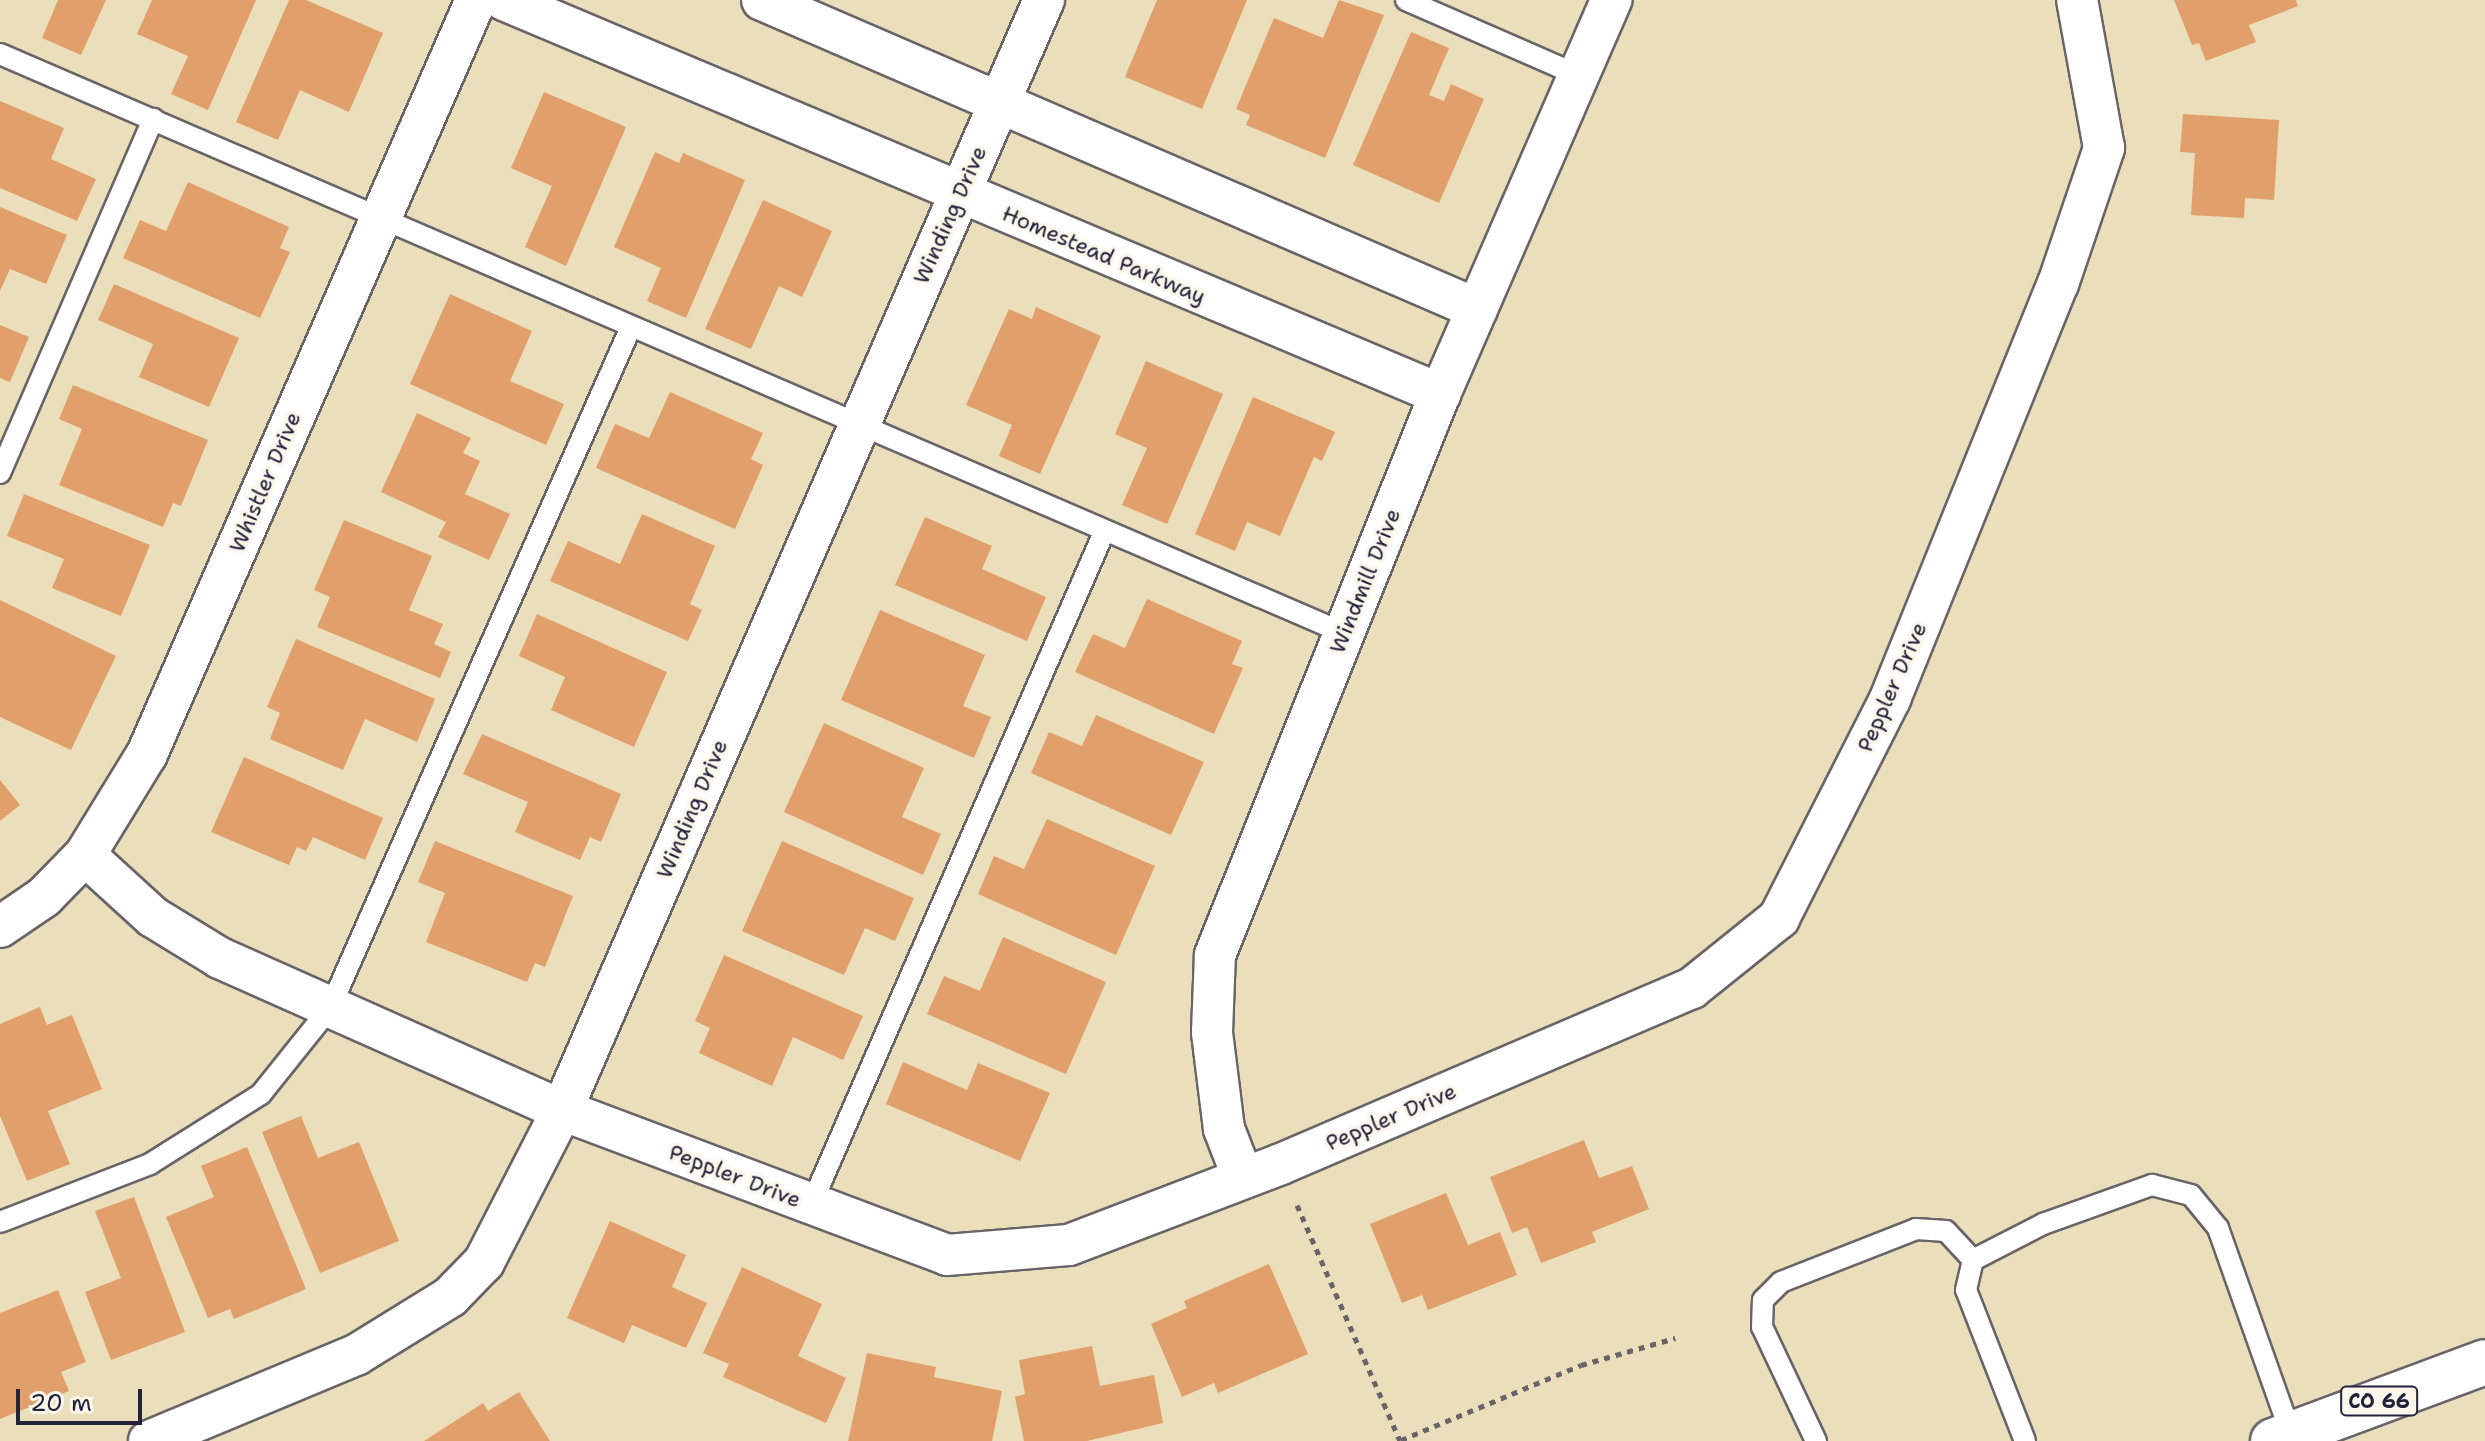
<!DOCTYPE html>
<style>
body{margin:0}
#map{position:relative;width:2485px;height:1441px;overflow:hidden;background:#ebdfbb;font-family:"Shantell Sans",sans-serif}
div>[style]{position:absolute}
.building>*{inset:0;background:#e09f6b}
.path>*{height:5px;margin-top:-2.5px;transform-origin:0;background:repeating-linear-gradient(90deg,#686468 0 6px,transparent 0 12px)}
.roads{filter:drop-shadow(2px 0 #686468) drop-shadow(-2px 0 #686468) drop-shadow(0 2px #686468) drop-shadow(0 -2px #686468)}
.service>*{height:20px;margin:-10px;padding:0 10px;transform-origin:10px;border-radius:10px;background:#fff}
.minor>*{height:40px;margin:-20px;padding:0 20px;transform-origin:20px;border-radius:20px;background:#fff}
.primary>*{height:44px;margin:-22px;padding:0 22px;transform-origin:22px;border-radius:22px;background:#fff}
span{translate:-50% -50%;white-space:nowrap;text-align:center;line-height:1.15;-webkit-text-stroke:7px #fbf7ec;paint-order:stroke}
.shield-label span{padding:2px 6px;background:#fbf7ec;border:2px solid;border-radius:6px;-webkit-text-stroke-width:0}
.shield-label{font-size:20px;color:#22223b;font-weight:700}
.street-label{font-size:22px;color:#22223b}
.scale{position:absolute;left:16px;top:1389px;width:126px;height:36px;box-sizing:border-box;border:4px solid #22223b;border-top:0;padding-left:10px;font-size:24px;line-height:28px;white-space:nowrap;color:#22223b;-webkit-text-stroke:6px #fbf7ec;paint-order:stroke}
</style>
<div id="map">
<div class="building">
<div style="clip-path:polygon(58px 0,106px 0,81px 55px,42px 38px)"></div>
<div style="clip-path:polygon(152px 0,256px 0,208px 110px,171px 94px,188px 56px,137px 34px)"></div>
<div style="clip-path:polygon(289px 0,306px 0,383px 33px,349px 112px,300px 90px,278px 140px,236px 122px)"></div>
<div style="clip-path:polygon(1157px 0,1247px 0,1202px 109px,1125px 77px)"></div>
<div style="clip-path:polygon(1339px 0,1384px 15px,1325px 158px,1246px 125px,1250px 115px,1236px 109px,1274px 18px,1323px 38px)"></div>
<div style="clip-path:polygon(2174px 0,2296px 0,2298px 6px,2249px 25px,2256px 42px,2206px 61px,2199px 43px,2192px 45px)"></div>
<div style="clip-path:polygon(1411px 32px,1449px 48px,1429px 95px,1444px 101px,1451px 84px,1484px 99px,1439px 203px,1353px 165px)"></div>
<div style="clip-path:polygon(544px 92px,626px 127px,566px 266px,525px 247px,552px 186px,511px 168px)"></div>
<div style="clip-path:polygon(0 101px,64px 128px,51px 159px,96px 179px,77px 221px,0 188px)"></div>
<div style="clip-path:polygon(2183px 114px,2279px 120px,2274px 200px,2245px 198px,2244px 218px,2191px 215px,2195px 153px,2180px 152px)"></div>
<div style="clip-path:polygon(655px 152px,679px 163px,683px 153px,745px 180px,686px 318px,647px 301px,661px 268px,614px 247px)"></div>
<div style="clip-path:polygon(188px 182px,289px 227px,280px 248px,290px 252px,260px 318px,123px 258px,140px 220px,166px 231px)"></div>
<div style="clip-path:polygon(763px 200px,832px 231px,802px 297px,779px 286px,751px 349px,705px 329px)"></div>
<div style="clip-path:polygon(0 207px,67px 235px,46px 284px,10px 269px,0 291px)"></div>
<div style="clip-path:polygon(114px 284px,239px 338px,209px 407px,139px 377px,153px 344px,98px 320px)"></div>
<div style="clip-path:polygon(450px 294px,532px 331px,510px 381px,564px 404px,546px 445px,410px 384px)"></div>
<div style="clip-path:polygon(1036px 307px,1101px 336px,1040px 474px,999px 456px,1012px 425px,966px 405px,1009px 309px,1032px 319px)"></div>
<div style="clip-path:polygon(0 325px,29px 337px,10px 382px,0 378px)"></div>
<div style="clip-path:polygon(1146px 361px,1223px 394px,1167px 524px,1122px 505px,1147px 448px,1115px 434px)"></div>
<div style="clip-path:polygon(73px 385px,208px 440px,181px 506px,173px 503px,163px 527px,59px 485px,82px 429px,59px 419px)"></div>
<div style="clip-path:polygon(670px 392px,763px 433px,751px 459px,763px 465px,735px 529px,596px 468px,615px 424px,649px 438px)"></div>
<div style="clip-path:polygon(1253px 397px,1335px 432px,1322px 461px,1314px 457px,1280px 536px,1247px 522px,1235px 551px,1195px 534px)"></div>
<div style="clip-path:polygon(417px 413px,471px 438px,463px 453px,480px 461px,465px 494px,510px 514px,489px 560px,438px 537px,446px 522px,381px 492px)"></div>
<div style="clip-path:polygon(24px 494px,150px 545px,121px 616px,52px 588px,64px 559px,7px 536px)"></div>
<div style="clip-path:polygon(642px 514px,715px 546px,690px 604px,702px 610px,688px 641px,550px 581px,568px 541px,620px 564px)"></div>
<div style="clip-path:polygon(925px 517px,992px 546px,982px 569px,1046px 597px,1027px 641px,895px 585px)"></div>
<div style="clip-path:polygon(344px 520px,432px 556px,409px 610px,443px 624px,434px 644px,451px 652px,440px 678px,317px 627px,330px 597px,314px 590px)"></div>
<div style="clip-path:polygon(1147px 599px,1242px 641px,1232px 664px,1243px 668px,1214px 734px,1075px 672px,1093px 634px,1125px 648px)"></div>
<div style="clip-path:polygon(0 600px,116px 656px,71px 750px,0 717px)"></div>
<div style="clip-path:polygon(880px 610px,985px 655px,963px 706px,991px 717px,974px 758px,841px 700px)"></div>
<div style="clip-path:polygon(537px 614px,667px 672px,634px 747px,551px 710px,565px 677px,519px 656px)"></div>
<div style="clip-path:polygon(296px 639px,435px 699px,417px 742px,365px 719px,343px 770px,270px 739px,280px 713px,267px 707px)"></div>
<div style="clip-path:polygon(1096px 715px,1204px 762px,1171px 835px,1031px 773px,1049px 732px,1082px 746px)"></div>
<div style="clip-path:polygon(824px 723px,924px 768px,902px 817px,941px 834px,923px 875px,784px 812px)"></div>
<div style="clip-path:polygon(482px 734px,621px 794px,601px 842px,590px 837px,580px 860px,515px 832px,528px 802px,463px 774px)"></div>
<div style="clip-path:polygon(244px 757px,383px 818px,365px 860px,313px 837px,306px 851px,297px 847px,289px 865px,211px 832px)"></div>
<div style="clip-path:polygon(0 780px,20px 805px,0 821px)"></div>
<div style="clip-path:polygon(1047px 819px,1155px 866px,1116px 955px,978px 894px,994px 856px,1024px 869px)"></div>
<div style="clip-path:polygon(435px 841px,573px 896px,545px 967px,535px 963px,527px 982px,426px 942px,445px 893px,418px 882px)"></div>
<div style="clip-path:polygon(782px 841px,914px 898px,895px 941px,865px 928px,844px 975px,742px 931px)"></div>
<div style="clip-path:polygon(1003px 937px,1106px 982px,1066px 1074px,927px 1014px,944px 976px,980px 991px)"></div>
<div style="clip-path:polygon(724px 955px,863px 1016px,843px 1060px,793px 1037px,772px 1086px,699px 1053px,710px 1028px,695px 1021px)"></div>
<div style="clip-path:polygon(40px 1007px,47px 1025px,72px 1015px,102px 1089px,48px 1111px,70px 1164px,27px 1181px,0 1116px,0 1024px)"></div>
<div style="clip-path:polygon(903px 1062px,967px 1090px,978px 1063px,1050px 1093px,1020px 1161px,886px 1104px)"></div>
<div style="clip-path:polygon(301px 1116px,318px 1158px,359px 1142px,399px 1241px,320px 1273px,262px 1132px)"></div>
<div style="clip-path:polygon(1584px 1140px,1599px 1178px,1632px 1166px,1649px 1209px,1592px 1232px,1596px 1242px,1541px 1263px,1527px 1227px,1512px 1233px,1490px 1177px)"></div>
<div style="clip-path:polygon(247px 1147px,306px 1289px,234px 1319px,230px 1309px,208px 1318px,166px 1217px,214px 1197px,201px 1166px)"></div>
<div style="clip-path:polygon(1446px 1193px,1468px 1245px,1500px 1232px,1517px 1275px,1428px 1310px,1422px 1295px,1402px 1303px,1370px 1224px)"></div>
<div style="clip-path:polygon(134px 1197px,185px 1332px,111px 1360px,85px 1292px,121px 1278px,95px 1211px)"></div>
<div style="clip-path:polygon(610px 1221px,686px 1255px,672px 1287px,707px 1303px,686px 1348px,632px 1325px,624px 1343px,567px 1318px)"></div>
<div style="clip-path:polygon(1269px 1264px,1308px 1354px,1218px 1393px,1214px 1383px,1182px 1397px,1151px 1324px,1187px 1308px,1184px 1301px)"></div>
<div style="clip-path:polygon(742px 1267px,822px 1304px,798px 1356px,846px 1378px,826px 1423px,723px 1377px,729px 1364px,703px 1353px)"></div>
<div style="clip-path:polygon(58px 1290px,86px 1362px,61px 1372px,69px 1391px,0 1419px,0 1313px)"></div>
<div style="clip-path:polygon(1092px 1346px,1100px 1386px,1154px 1375px,1163px 1423px,1087px 1441px,1024px 1441px,1015px 1397px,1025px 1394px,1019px 1360px)"></div>
<div style="clip-path:polygon(867px 1353px,936px 1367px,934px 1377px,1002px 1391px,992px 1441px,848px 1441px)"></div>
<div style="clip-path:polygon(519px 1392px,550px 1441px,424px 1441px,483px 1403px,488px 1411px)"></div>
</div>
<div class="path">
<div style="left:1297px;top:1205px;width:257px;rotate:66.4deg"></div>
<div style="left:1401px;top:1440px;width:195px;rotate:-22.6deg"></div>
<div style="left:1581px;top:1365px;width:98px;rotate:-16deg"></div>
</div>
<div class="roads">
<div class="service">
<div style="left:1406px;top:0;width:188px;rotate:23.6deg"></div>
<div style="left:0;top:54px;width:1463px;rotate:23.31deg"></div>
<div style="left:0;top:473px;width:386px;rotate:-66.6deg"></div>
<div style="left:811px;top:1205px;width:734px;rotate:-66.47deg"></div>
<div style="left:0;top:1222px;width:161px;rotate:-21.1deg"></div>
<div style="left:150px;top:1164px;width:131px;rotate:-32.2deg"></div>
<div style="left:261px;top:1094px;width:110px;rotate:-51.3deg"></div>
<div style="left:330px;top:1008px;width:742px;rotate:-66.16deg"></div>
<div style="left:1816px;top:1441px;width:126px;rotate:-115.3deg"></div>
<div style="left:1762px;top:1327px;width:27px;rotate:-88deg"></div>
<div style="left:1763px;top:1300px;width:25px;rotate:-45deg"></div>
<div style="left:1781px;top:1282px;width:145px;rotate:-21.4deg"></div>
<div style="left:1916px;top:1229px;width:30px;rotate:4deg"></div>
<div style="left:1946px;top:1231px;width:40px;rotate:47deg"></div>
<div style="left:2025px;top:1441px;width:162px;rotate:-111.3deg"></div>
<div style="left:1966px;top:1290px;width:31px;rotate:-77deg"></div>
<div style="left:1973px;top:1260px;width:79px;rotate:-27.2deg"></div>
<div style="left:2043px;top:1224px;width:116px;rotate:-19.7deg"></div>
<div style="left:2152px;top:1185px;width:40px;rotate:14.4deg"></div>
<div style="left:2191px;top:1195px;width:43px;rotate:50.7deg"></div>
<div style="left:2218px;top:1228px;width:219px;rotate:70.5deg"></div>
</div>
<div class="minor">
<div style="left:504px;top:0;width:1016px;rotate:22.83deg"></div>
<div style="left:762px;top:0;width:779px;rotate:23.37deg"></div>
<div style="left:85px;top:855px;width:92px;rotate:42.4deg"></div>
<div style="left:153px;top:917px;width:79px;rotate:31.5deg"></div>
<div style="left:220px;top:958px;width:374px;rotate:24deg"></div>
<div style="left:562px;top:1110px;width:411px;rotate:20.6deg"></div>
<div style="left:947px;top:1255px;width:122px;rotate:-4.7deg"></div>
<div style="left:1069px;top:1245px;width:227px;rotate:-20.9deg"></div>
<div style="left:1281px;top:1164px;width:447px;rotate:-23.2deg"></div>
<div style="left:1692px;top:988px;width:112px;rotate:-38.8deg"></div>
<div style="left:1779px;top:918px;width:246px;rotate:-63.1deg"></div>
<div style="left:1890px;top:699px;width:448px;rotate:-68deg"></div>
<div style="left:2058px;top:284px;width:144px;rotate:-71.3deg"></div>
<div style="left:2104px;top:148px;width:150px;rotate:-100.3deg"></div>
<div style="left:0;top:927px;width:53px;rotate:-34.3deg"></div>
<div style="left:44px;top:897px;width:59px;rotate:-45.7deg"></div>
<div style="left:85px;top:855px;width:119px;rotate:-58.5deg"></div>
<div style="left:147px;top:754px;width:823px;rotate:-66.43deg"></div>
<div style="left:1243px;top:1178px;width:53px;rotate:-111.2deg"></div>
<div style="left:1224px;top:1129px;width:98px;rotate:-97.1deg"></div>
<div style="left:1212px;top:1032px;width:77px;rotate:-87.8deg"></div>
<div style="left:1215px;top:955px;width:604px;rotate:-68.15deg"></div>
<div style="left:1440px;top:394px;width:430px;rotate:-66.5deg"></div>
<div style="left:149px;top:1441px;width:224px;rotate:-22.6deg"></div>
<div style="left:356px;top:1355px;width:110px;rotate:-31.7deg"></div>
<div style="left:450px;top:1297px;width:49px;rotate:-45.8deg"></div>
<div style="left:484px;top:1262px;width:171px;rotate:-62.8deg"></div>
<div style="left:562px;top:1110px;width:1210px;rotate:-66.53deg"></div>
</div>
<div class="primary">
<div style="left:2273px;top:1441px;width:226px;rotate:-20.4deg"></div>
</div>
</div>
<div class="shield-label">
<span style="left:2379px;top:1401px">CO 66</span>
</div>
<div class="street-label">
<span style="left:950px;top:215px;rotate:-66deg">Winding Drive</span>
<span style="left:1104px;top:255px;rotate:23deg">Homestead Parkway</span>
<span style="left:265px;top:482px;rotate:-67deg">Whistler Drive</span>
<span style="left:1365px;top:581px;rotate:-68deg">Windmill Drive</span>
<span style="left:1892px;top:687px;rotate:-66deg">Peppler Drive</span>
<span style="left:692px;top:809px;rotate:-67deg">Winding Drive</span>
<span style="left:1391px;top:1117px;rotate:-23deg">Peppler Drive</span>
<span style="left:735px;top:1176px;rotate:21deg">Peppler Drive</span>
</div>
<div class="scale">20 m</div>
</div>
